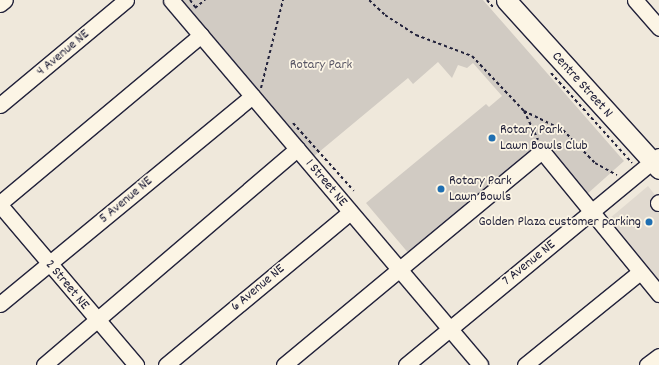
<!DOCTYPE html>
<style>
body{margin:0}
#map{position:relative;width:659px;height:365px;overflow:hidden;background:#efe8db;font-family:Dekko,sans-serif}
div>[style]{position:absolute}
.built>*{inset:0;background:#e0d9cf}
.green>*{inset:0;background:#d1cbc3}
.path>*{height:2px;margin-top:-1px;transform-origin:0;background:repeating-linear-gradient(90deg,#22223b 0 3px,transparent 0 6px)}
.roads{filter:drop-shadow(1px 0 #22223b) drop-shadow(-1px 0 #22223b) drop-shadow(0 1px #22223b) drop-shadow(0 -1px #22223b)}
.minor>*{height:15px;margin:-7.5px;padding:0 7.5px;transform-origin:7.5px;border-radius:7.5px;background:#fcf5e5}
.major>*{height:19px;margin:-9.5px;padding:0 9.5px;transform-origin:9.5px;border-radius:9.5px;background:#fcf5e5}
.dots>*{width:11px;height:11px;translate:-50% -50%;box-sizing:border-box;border:2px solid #fcf5e5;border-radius:50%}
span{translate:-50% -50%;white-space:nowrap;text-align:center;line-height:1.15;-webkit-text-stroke:3.5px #fcf5e5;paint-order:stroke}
.street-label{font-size:14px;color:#22223b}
.park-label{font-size:14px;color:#575564}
.poi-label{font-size:14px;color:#22223b}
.left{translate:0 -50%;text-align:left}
.right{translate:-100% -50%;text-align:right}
</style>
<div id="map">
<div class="built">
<div style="clip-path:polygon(648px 186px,659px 200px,659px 292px,603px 224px)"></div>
</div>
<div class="green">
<div style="clip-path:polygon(181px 0,483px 0,624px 161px,586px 195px,548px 155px,410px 255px,366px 203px,486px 104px,489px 107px,502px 96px,473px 63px,467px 68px,458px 65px,452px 78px,438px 62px,413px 84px,408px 78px,313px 157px)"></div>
</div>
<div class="path">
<div style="left:190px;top:0;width:9px;rotate:54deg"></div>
<div style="left:369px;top:0;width:22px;rotate:43deg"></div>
<div style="left:385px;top:15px;width:37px;rotate:33deg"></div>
<div style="left:416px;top:35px;width:60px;rotate:20.6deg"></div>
<div style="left:472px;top:56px;width:76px;rotate:46.6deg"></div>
<div style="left:524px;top:111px;width:43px;rotate:26deg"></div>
<div style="left:563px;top:130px;width:46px;rotate:45.9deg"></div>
<div style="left:595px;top:163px;width:25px;rotate:29deg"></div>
<div style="left:487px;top:0;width:9px;rotate:49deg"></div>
<div style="left:195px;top:8px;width:13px;rotate:-39deg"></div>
<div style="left:551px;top:73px;width:121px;rotate:48deg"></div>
<div style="left:261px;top:88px;width:91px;rotate:-76deg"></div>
<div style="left:524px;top:111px;width:32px;rotate:64deg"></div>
<div style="left:293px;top:123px;width:91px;rotate:48.1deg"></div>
</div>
<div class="roads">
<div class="minor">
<div style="left:171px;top:0;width:478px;rotate:49.7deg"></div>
<div style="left:635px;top:0;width:37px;rotate:49deg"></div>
<div style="left:0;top:4px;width:6px;rotate:-39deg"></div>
<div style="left:0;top:105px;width:164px;rotate:-39.8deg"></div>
<div style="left:0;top:203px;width:262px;rotate:-39.9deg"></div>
<div style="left:658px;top:203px;width:1px;rotate:-45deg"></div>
<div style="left:0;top:205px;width:210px;rotate:49.6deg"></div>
<div style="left:0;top:304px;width:327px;rotate:-39.5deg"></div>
<div style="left:44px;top:365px;width:333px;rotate:-40.5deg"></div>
<div style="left:166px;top:365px;width:239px;rotate:-39.7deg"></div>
<div style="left:284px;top:365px;width:335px;rotate:-39.7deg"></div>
<div style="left:542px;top:151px;width:185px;rotate:50.7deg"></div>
<div style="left:406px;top:365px;width:328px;rotate:-39.6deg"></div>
<div style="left:525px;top:365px;width:148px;rotate:-39deg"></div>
<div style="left:647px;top:365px;width:15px;rotate:-37deg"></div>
</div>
<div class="major">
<div style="left:506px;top:0;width:228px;rotate:47.8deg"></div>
</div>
</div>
<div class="dots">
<div style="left:492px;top:138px;background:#1f6fb2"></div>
<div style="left:441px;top:189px;background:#1f6fb2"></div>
<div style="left:649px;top:222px;background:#1f6fb2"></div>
</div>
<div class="street-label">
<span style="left:63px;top:53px;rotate:-40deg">4 Avenue NE</span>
<span style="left:582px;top:85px;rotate:48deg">Centre Street N</span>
<span style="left:326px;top:183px;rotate:50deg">1 Street NE</span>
<span style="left:126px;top:200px;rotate:-40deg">5 Avenue NE</span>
<span style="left:529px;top:263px;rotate:-39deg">7 Avenue NE</span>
<span style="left:67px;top:285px;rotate:50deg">2 Street NE</span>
<span style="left:258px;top:288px;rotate:-40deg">6 Avenue NE</span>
</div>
<div class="park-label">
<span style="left:321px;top:65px">Rotary Park</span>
</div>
<div class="poi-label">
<span class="left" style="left:500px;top:138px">Rotary Park<br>Lawn Bowls Club</span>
<span class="left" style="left:449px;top:189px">Rotary Park<br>Lawn Bowls</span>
<span class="right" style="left:641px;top:222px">Golden Plaza customer parking</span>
</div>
</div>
